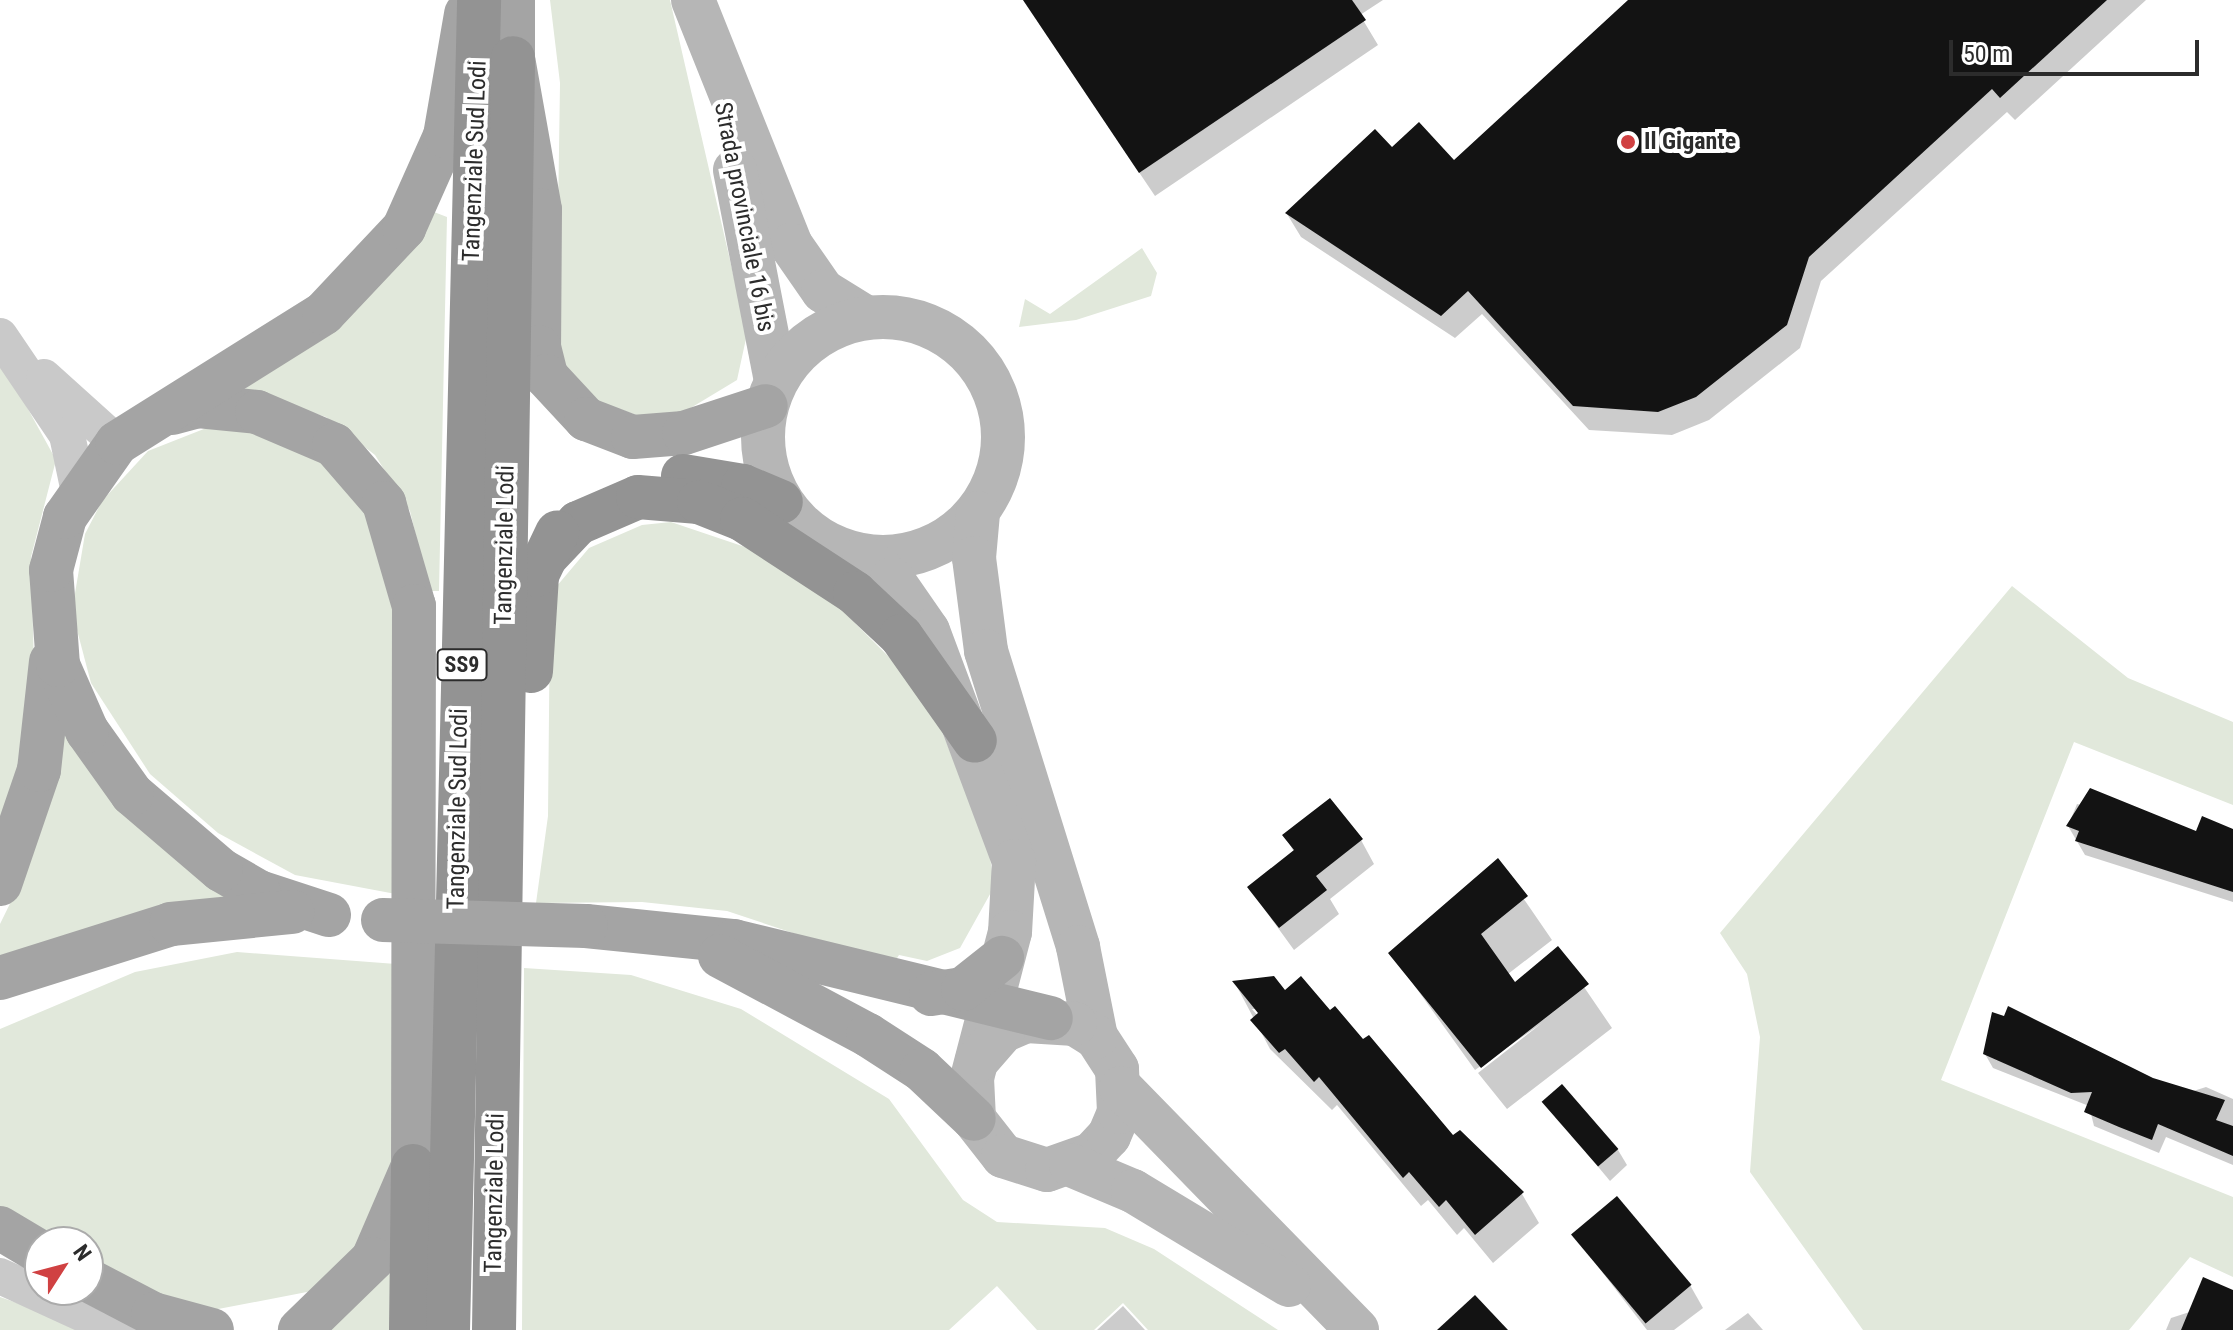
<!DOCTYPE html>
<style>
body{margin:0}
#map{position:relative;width:2233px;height:1330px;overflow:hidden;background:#fff;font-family:"Roboto Condensed",sans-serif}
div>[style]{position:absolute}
.green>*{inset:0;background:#e1e8db}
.shadow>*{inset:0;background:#0003}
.building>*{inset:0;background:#131313;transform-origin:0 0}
.street>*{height:36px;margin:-18px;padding:0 18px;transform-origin:18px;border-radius:18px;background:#c9c9c9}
.secondary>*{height:44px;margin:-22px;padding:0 22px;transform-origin:22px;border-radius:22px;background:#b6b6b6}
.secondary>.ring{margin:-22px;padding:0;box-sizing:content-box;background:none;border:44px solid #b6b6b6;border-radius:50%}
.primary>*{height:44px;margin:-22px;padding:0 22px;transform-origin:22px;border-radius:22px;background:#a4a4a4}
.highway>*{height:44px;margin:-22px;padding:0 22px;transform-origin:22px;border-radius:22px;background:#939393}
.primary-bridge>*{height:44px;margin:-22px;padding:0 22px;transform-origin:22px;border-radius:22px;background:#a4a4a4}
.dots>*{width:22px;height:22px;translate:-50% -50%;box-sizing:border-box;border:4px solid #fff;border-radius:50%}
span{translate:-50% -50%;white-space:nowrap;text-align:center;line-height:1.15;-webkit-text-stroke:8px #fff;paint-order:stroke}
.shield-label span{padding:2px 6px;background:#fff;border:2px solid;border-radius:6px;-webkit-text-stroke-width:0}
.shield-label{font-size:22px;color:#2c2c2c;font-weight:700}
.poi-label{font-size:24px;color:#2c2c2c;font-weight:700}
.left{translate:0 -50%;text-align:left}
.street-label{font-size:24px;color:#2c2c2c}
.north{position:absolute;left:24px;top:1226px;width:80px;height:80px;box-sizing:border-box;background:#fff;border:2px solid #ababab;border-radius:50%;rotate:54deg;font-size:22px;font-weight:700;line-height:32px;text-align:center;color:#2c2c2c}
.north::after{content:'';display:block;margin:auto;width:28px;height:36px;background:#d04142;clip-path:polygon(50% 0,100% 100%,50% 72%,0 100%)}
.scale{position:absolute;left:1949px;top:40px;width:250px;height:36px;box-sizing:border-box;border:4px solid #2c2c2c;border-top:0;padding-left:10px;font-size:24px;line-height:28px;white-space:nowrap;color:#2c2c2c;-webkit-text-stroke:6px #fff;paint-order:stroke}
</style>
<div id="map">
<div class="green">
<div style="clip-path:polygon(550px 0,670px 0,747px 334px,737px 380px,684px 412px,648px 419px,582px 396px,556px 350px,560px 83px)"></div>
<div style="clip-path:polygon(434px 212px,447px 217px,439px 591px,429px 591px,410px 511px,375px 455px,326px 417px,244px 390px)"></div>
<div style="clip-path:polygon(1142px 248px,1157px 273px,1151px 296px,1076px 320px,1019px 327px,1025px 299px,1050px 314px)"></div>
<div style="clip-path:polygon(0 358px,56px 460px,31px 557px,35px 702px,0 835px)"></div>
<div style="clip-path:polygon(214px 425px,288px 437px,344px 475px,391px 557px,401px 895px,295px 875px,218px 833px,150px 774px,91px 683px,72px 611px,85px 534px,102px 501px,148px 451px)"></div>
<div style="clip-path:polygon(671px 522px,748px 548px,832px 600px,913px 681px,939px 724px,989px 849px,994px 887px,960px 948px,927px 961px,899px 955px,892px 966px,727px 911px,642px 902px,536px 903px,548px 816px,550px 612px,556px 587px,589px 548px,642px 525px)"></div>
<div style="clip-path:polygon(2012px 586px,2128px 678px,2233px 722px,2233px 805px,2074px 742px,1941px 1080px,2233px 1197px,2233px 1277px,2190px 1257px,2129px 1330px,1863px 1330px,1750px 1172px,1760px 1037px,1747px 974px,1720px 933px)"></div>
<div style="clip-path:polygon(64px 728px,233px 900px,0 966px,0 924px,26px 871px)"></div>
<div style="clip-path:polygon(237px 952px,396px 964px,397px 1169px,378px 1228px,312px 1291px,213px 1310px,181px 1307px,88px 1263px,88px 1242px,53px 1242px,0 1211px,0 1029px,135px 972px)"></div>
<div style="clip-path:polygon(524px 968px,631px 975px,741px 1009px,889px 1099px,963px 1200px,997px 1222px,1105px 1228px,1154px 1249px,1278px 1330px,1148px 1330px,1123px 1303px,1094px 1330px,1037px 1330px,997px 1286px,949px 1330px,522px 1330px)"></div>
<div style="clip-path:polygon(389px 1274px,399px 1276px,398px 1330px,322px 1330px)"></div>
<div style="clip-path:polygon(0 1297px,20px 1304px,79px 1330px,0 1330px)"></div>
</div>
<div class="shadow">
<div style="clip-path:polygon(1023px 0,1383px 0,1360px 15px,1378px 45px,1155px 196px)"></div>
<div style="clip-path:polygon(1631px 0,2146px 0,2015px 120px,2007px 112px,1821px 281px,1800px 348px,1709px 420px,1672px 435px,1589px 430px,1482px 314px,1455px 338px,1301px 237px,1287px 214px,1391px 150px,1454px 163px)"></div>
<div style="clip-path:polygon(2077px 804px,2198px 834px,2233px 831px,2233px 902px,2085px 855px,2068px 826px)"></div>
<div style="clip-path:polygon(1285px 836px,1361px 840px,1374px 864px,1330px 899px,1339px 914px,1294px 950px,1249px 888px,1294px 852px)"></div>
<div style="clip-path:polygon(1497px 860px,1552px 940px,1508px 974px,1515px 985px,1558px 949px,1612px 1028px,1507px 1109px,1478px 1073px,1542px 1023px,1475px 1070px,1391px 953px)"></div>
<div style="clip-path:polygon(evenodd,1235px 983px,1285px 993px,1330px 1013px,1453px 1138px,1460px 1132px,1522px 1194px,1539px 1223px,1493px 1263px,1464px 1228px,1457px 1235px,1428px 1200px,1421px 1206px,1337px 1105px,1332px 1110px,1270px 1049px,1235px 983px,1252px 1009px,1258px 1009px,1263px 1022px,1252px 1009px)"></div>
<div style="clip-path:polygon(1985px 1054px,2152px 1080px,2187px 1093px,2206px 1087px,2233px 1099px,2233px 1165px,2166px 1137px,2159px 1153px,2094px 1126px,2089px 1106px,1993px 1068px)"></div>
<div style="clip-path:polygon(1544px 1102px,1618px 1150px,1627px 1165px,1610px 1181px)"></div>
<div style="clip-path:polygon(1572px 1233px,1690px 1285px,1703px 1308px,1674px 1330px,1647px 1330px)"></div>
<div style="clip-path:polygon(2233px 1298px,2233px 1330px,2166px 1330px,2171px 1318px)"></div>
<div style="clip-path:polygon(1123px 1306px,1145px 1330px,1097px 1330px)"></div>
<div style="clip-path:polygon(1748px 1313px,1763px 1330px,1725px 1330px)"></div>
</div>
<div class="building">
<div style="clip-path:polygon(1023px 0,1352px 0,1366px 20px,1139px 173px)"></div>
<div style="clip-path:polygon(1628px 0,2107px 0,2000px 98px,1992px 89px,1809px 257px,1787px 325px,1696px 397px,1658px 412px,1573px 406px,1468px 291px,1441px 316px,1285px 213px,1375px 129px,1392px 147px,1419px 122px,1454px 160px)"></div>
<div style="clip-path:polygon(2090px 788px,2196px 831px,2202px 816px,2233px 829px,2233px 892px,2075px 841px,2079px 831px,2066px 826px)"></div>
<div style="clip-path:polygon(1330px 798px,1363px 839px,1316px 876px,1327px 890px,1279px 928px,1247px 887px,1294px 850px,1282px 835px)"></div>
<div style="clip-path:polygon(1498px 858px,1528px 896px,1481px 934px,1515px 982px,1558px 946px,1589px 984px,1481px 1068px,1388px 953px)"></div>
<div style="clip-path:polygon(1274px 976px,1285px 990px,1301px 976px,1330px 1010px,1335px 1006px,1363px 1039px,1369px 1035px,1453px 1135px,1460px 1130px,1524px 1192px,1475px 1235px,1446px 1200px,1439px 1207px,1409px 1172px,1403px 1178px,1319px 1077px,1314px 1082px,1285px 1049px,1279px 1053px,1250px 1020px,1258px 1013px,1232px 981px)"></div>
<div style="clip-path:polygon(2008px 1006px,2153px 1078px,2225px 1100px,2216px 1120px,2233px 1126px,2233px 1156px,2158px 1124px,2152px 1140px,2119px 1127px,2084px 1112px,2092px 1092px,2071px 1093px,1983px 1054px,1992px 1012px,2004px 1016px)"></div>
<div style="left:1562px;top:1084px;width:86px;height:27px;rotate:49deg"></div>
<div style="left:1617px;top:1196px;width:116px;height:60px;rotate:50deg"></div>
<div style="clip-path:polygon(2203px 1277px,2233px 1290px,2233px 1330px,2181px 1330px)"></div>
<div style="clip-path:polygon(1475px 1295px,1508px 1330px,1437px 1330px)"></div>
</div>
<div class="street">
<div style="left:0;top:336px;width:120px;rotate:55.9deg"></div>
<div style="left:67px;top:435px;width:58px;rotate:78.1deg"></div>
<div style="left:44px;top:377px;width:98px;rotate:42.1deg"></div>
<div style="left:0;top:1276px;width:130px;rotate:24.6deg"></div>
</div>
<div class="secondary">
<div style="left:693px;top:0;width:264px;rotate:68.2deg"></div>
<div style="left:791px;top:245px;width:56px;rotate:55.2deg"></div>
<div style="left:823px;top:291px;width:49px;rotate:31.8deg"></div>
<div style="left:735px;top:170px;width:215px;rotate:79deg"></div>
<div class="ring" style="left:763px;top:317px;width:196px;height:196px"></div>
<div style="left:978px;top:513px;width:45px;rotate:95.1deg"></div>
<div style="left:974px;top:558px;width:94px;rotate:82.6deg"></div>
<div style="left:986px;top:651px;width:310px;rotate:72.7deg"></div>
<div style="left:1078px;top:947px;width:92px;rotate:78.7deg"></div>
<div style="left:864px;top:557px;width:36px;rotate:38deg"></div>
<div style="left:892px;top:579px;width:63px;rotate:55.3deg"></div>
<div style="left:928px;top:631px;width:246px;rotate:69.5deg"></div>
<div style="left:1014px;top:861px;width:71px;rotate:93.2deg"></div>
<div style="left:1010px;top:932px;width:151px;rotate:104.6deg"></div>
<div style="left:972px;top:1078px;width:41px;rotate:87.2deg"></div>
<div style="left:974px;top:1119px;width:47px;rotate:51.9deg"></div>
<div style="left:1003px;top:1156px;width:46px;rotate:17.7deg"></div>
<div style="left:1047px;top:1170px;width:48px;rotate:-19.6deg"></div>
<div style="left:1092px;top:1154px;width:25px;rotate:-47deg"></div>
<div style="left:1109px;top:1136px;width:26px;rotate:-67deg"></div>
<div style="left:1119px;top:1112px;width:43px;rotate:-92.7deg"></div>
<div style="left:1117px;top:1069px;width:38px;rotate:-123deg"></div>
<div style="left:1096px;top:1037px;width:25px;rotate:-148deg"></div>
<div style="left:1075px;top:1024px;width:49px;rotate:-176.5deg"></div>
<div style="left:1026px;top:1021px;width:25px;rotate:157deg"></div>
<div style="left:1003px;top:1031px;width:40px;rotate:131deg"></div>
<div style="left:1121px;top:1088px;width:338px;rotate:45.7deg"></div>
<div style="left:1071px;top:1165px;width:67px;rotate:22.8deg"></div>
<div style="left:1133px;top:1191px;width:182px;rotate:31.1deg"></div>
</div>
<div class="primary">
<div style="left:513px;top:0;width:58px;rotate:90deg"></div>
<div style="left:513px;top:58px;width:154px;rotate:79.9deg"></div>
<div style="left:540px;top:210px;width:137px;rotate:90.4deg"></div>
<div style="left:539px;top:347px;width:30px;rotate:76deg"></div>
<div style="left:546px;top:376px;width:59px;rotate:47.1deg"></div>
<div style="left:586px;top:419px;width:50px;rotate:21deg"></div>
<div style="left:633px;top:437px;width:51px;rotate:-4.5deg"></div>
<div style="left:684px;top:433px;width:86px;rotate:-18.2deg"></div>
<div style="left:172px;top:413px;width:27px;rotate:-15deg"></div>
<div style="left:198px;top:406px;width:59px;rotate:5.8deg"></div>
<div style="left:257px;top:412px;width:84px;rotate:23.2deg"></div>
<div style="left:334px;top:445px;width:77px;rotate:49.2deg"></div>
<div style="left:384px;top:503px;width:107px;rotate:73.8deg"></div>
<div style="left:414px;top:606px;width:560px;rotate:90.1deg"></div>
<div style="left:413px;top:1166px;width:101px;rotate:113.3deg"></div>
<div style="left:373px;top:1259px;width:102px;rotate:135.8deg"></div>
<div style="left:0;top:884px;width:120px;rotate:-71.1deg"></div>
<div style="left:39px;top:770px;width:109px;rotate:-83.7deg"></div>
<div style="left:329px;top:915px;width:74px;rotate:-161.8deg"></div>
<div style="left:259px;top:892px;width:44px;rotate:-149.9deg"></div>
<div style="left:221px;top:870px;width:117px;rotate:-139.5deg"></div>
<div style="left:132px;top:794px;width:77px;rotate:-125.5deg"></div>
<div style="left:87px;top:731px;width:72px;rotate:-113.7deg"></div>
<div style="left:58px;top:665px;width:95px;rotate:-94.2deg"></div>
<div style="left:51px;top:570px;width:55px;rotate:-75.2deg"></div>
<div style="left:65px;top:517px;width:90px;rotate:-54.9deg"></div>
<div style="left:117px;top:443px;width:244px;rotate:-32.1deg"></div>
<div style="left:324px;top:313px;width:117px;rotate:-46.7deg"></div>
<div style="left:404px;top:228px;width:101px;rotate:-66deg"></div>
<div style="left:445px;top:136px;width:124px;rotate:-80.2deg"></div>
<div style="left:586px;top:926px;width:149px;rotate:5.8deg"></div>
<div style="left:734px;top:941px;width:326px;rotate:13.7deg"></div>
<div style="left:720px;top:956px;width:168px;rotate:28.1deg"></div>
<div style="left:868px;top:1035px;width:64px;rotate:32.9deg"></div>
<div style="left:922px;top:1070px;width:71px;rotate:43.3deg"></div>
<div style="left:0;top:978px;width:179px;rotate:-17.5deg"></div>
<div style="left:171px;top:924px;width:122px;rotate:-5.7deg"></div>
<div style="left:931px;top:994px;width:32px;rotate:-9deg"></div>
<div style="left:963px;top:989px;width:50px;rotate:-38.5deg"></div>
<div style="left:0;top:1228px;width:47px;rotate:31deg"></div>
<div style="left:88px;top:1280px;width:73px;rotate:27.6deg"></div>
<div style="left:153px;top:1314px;width:61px;rotate:15.2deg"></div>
</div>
<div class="highway">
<div style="left:683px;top:476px;width:61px;rotate:9.5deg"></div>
<div style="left:743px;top:486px;width:41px;rotate:22.8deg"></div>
<div style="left:543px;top:560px;width:51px;rotate:-46.6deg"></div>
<div style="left:578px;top:523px;width:65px;rotate:-23.4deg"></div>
<div style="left:638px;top:497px;width:61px;rotate:4.7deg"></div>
<div style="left:699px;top:502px;width:46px;rotate:21.6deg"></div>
<div style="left:742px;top:519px;width:135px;rotate:33.2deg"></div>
<div style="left:855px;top:593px;width:63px;rotate:43.1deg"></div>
<div style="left:901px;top:636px;width:128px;rotate:54.8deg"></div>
<div style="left:531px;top:671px;width:96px;rotate:-86.4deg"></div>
<div style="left:537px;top:575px;width:47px;rotate:-64.5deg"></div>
<div style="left:411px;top:1330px;width:164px;rotate:-89.3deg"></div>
<div style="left:448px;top:1330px;width:1330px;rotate:-88.66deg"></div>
<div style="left:494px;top:1330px;width:1272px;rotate:-89.14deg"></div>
</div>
<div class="primary-bridge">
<div style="left:383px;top:920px;width:203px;rotate:1.7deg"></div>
</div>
<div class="dots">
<div style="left:1628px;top:142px;background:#d04142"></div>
</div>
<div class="shield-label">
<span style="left:462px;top:665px">SS9</span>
</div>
<div class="poi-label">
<span class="left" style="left:1644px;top:142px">Il Gigante</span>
</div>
<div class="street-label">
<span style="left:475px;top:161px;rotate:-88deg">Tangenziale Sud Lodi</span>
<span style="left:744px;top:217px;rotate:79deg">Strada provinciale 16 bis</span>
<span style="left:505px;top:545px;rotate:-89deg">Tangenziale Lodi</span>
<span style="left:458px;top:809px;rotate:-89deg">Tangenziale Sud Lodi</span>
<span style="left:495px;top:1193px;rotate:-89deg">Tangenziale Lodi</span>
</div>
<div class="north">N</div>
<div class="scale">50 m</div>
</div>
